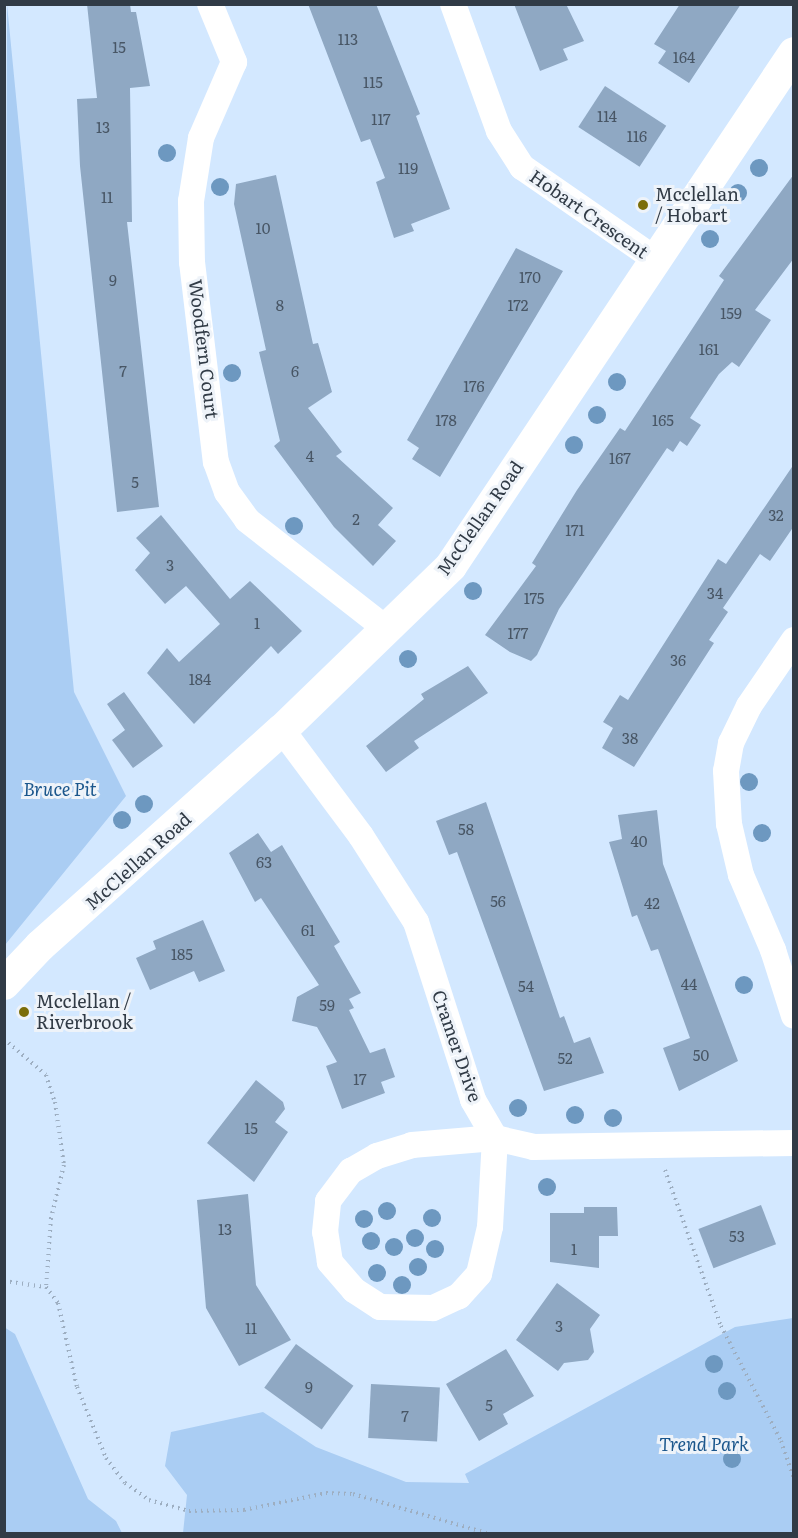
<!DOCTYPE html>
<style>
body{margin:0}
#map{position:relative;width:798px;height:1538px;overflow:hidden;background:#d3e8ff;font-family:Literata,serif}
div>[style]{position:absolute}
.green>*{inset:0;background:#aacdf3}
.building>*{inset:0;background:#8fa8c3;transform-origin:0 0}
.path>*{height:4px;margin-top:-2px;transform-origin:0;background:repeating-linear-gradient(90deg,#9daec1 0 1.5px,transparent 0 6px)}
.minor>*{height:26px;margin:-13px;padding:0 13px;transform-origin:13px;border-radius:13px;background:#fff}
.tertiary>*{height:32px;margin:-16px;padding:0 16px;transform-origin:16px;border-radius:16px;background:#fff}
.trees>*{width:18px;height:18px;margin:-9px;border-radius:50%;background:#6d98c0}
.dots>*{width:16px;height:16px;translate:-50% -50%;box-sizing:border-box;border:3px solid #eef3f9;border-radius:50%}
span{translate:-50% -50%;white-space:nowrap;text-align:center;line-height:1.15;-webkit-text-stroke:6px #eef3f9;paint-order:stroke}
.number-label{font-size:15px;color:#485665}
.number-label span{-webkit-text-stroke-width:0}
.poi-label{font-size:18px;color:#313b46}
.left{translate:0 -50%;text-align:left}
.street-label{font-size:18px;color:#313b46}
.park-label{font-size:18px;color:#1a568c;font-style:italic}
.frame{position:absolute;inset:0;border:6px solid #313b46;pointer-events:none}
</style>
<div id="map">
<div class="green">
<div style="clip-path:polygon(7px 4px,74px 692px,126px 796px,5px 945px)"></div>
<div style="clip-path:polygon(793px 1318px,793px 1533px,183px 1533px,187px 1495px,165px 1466px,171px 1432px,263px 1412px,316px 1447px,406px 1482px,469px 1483px,465px 1474px,735px 1327px)"></div>
<div style="clip-path:polygon(4px 1327px,15px 1334px,88px 1499px,116px 1521px,122px 1533px,5px 1533px)"></div>
</div>
<div class="building">
<div style="clip-path:polygon(87px 4px,130px 4px,131px 12px,136px 12px,150px 86px,130px 88px,132px 222px,127px 222px,159px 507px,117px 512px,80px 166px,77px 99px,97px 98px)"></div>
<div style="clip-path:polygon(308px 4px,376px 4px,420px 114px,416px 116px,450px 209px,411px 224px,414px 231px,394px 238px,376px 182px,385px 178px,370px 139px,361px 142px)"></div>
<div style="clip-path:polygon(514px 4px,566px 4px,584px 41px,563px 49px,568px 60px,540px 71px)"></div>
<div style="clip-path:polygon(680px 4px,741px 4px,689px 83px,658px 63px,666px 51px,654px 44px)"></div>
<div style="left:605px;top:86px;width:73px;height:49px;rotate:33deg"></div>
<div style="clip-path:polygon(794px 174px,794px 258px,755px 310px,771px 320px,739px 367px,732px 362px,719px 374px,690px 418px,701px 425px,687px 446px,680px 441px,673px 452px,667px 448px,559px 609px,537px 655px,531px 661px,510px 652px,485px 635px,536px 566px,532px 563px,577px 490px,620px 428px,625px 431px,698px 320px,724px 280px,719px 276px)"></div>
<div style="clip-path:polygon(276px 175px,313px 344px,318px 343px,332px 392px,308px 408px,342px 452px,336px 456px,393px 508px,378px 525px,396px 541px,373px 566px,334px 527px,274px 446px,280px 441px,259px 352px,266px 350px,234px 204px,236px 184px)"></div>
<div style="clip-path:polygon(516px 248px,563px 271px,440px 477px,412px 459px,419px 448px,407px 440px)"></div>
<div style="clip-path:polygon(794px 464px,794px 526px,770px 561px,760px 554px,723px 608px,728px 612px,709px 640px,714px 643px,634px 767px,602px 748px,613px 728px,603px 722px,620px 695px,628px 700px,718px 559px,726px 564px)"></div>
<div style="clip-path:polygon(161px 515px,230px 599px,250px 581px,302px 631px,278px 654px,271px 646px,194px 724px,147px 673px,167px 648px,179px 662px,220px 624px,186px 586px,165px 604px,135px 570px,150px 553px,136px 538px)"></div>
<div style="clip-path:polygon(468px 666px,488px 693px,414px 741px,419px 748px,386px 772px,366px 746px,424px 699px,421px 694px)"></div>
<div style="clip-path:polygon(124px 692px,163px 746px,133px 768px,112px 740px,125px 730px,107px 704px)"></div>
<div style="clip-path:polygon(486px 802px,560px 1018px,564px 1016px,574px 1043px,590px 1037px,604px 1073px,544px 1091px,457px 852px,449px 855px,436px 821px)"></div>
<div style="clip-path:polygon(657px 810px,663px 864px,738px 1061px,679px 1091px,663px 1048px,690px 1038px,658px 949px,651px 951px,637px 915px,632px 917px,609px 842px,622px 839px,618px 815px)"></div>
<div style="clip-path:polygon(258px 833px,271px 852px,282px 845px,340px 942px,334px 946px,361px 993px,349px 999px,354px 1008px,349px 1010px,370px 1053px,385px 1048px,395px 1077px,381px 1082px,385px 1093px,342px 1109px,326px 1066px,337px 1062px,317px 1027px,292px 1021px,297px 997px,319px 985px,261px 898px,255px 902px,229px 853px)"></div>
<div style="clip-path:polygon(203px 920px,225px 971px,199px 982px,194px 971px,150px 990px,136px 958px,156px 949px,153px 941px)"></div>
<div style="clip-path:polygon(256px 1080px,283px 1102px,285px 1109px,275px 1122px,288px 1132px,254px 1182px,207px 1143px)"></div>
<div style="clip-path:polygon(248px 1194px,256px 1285px,291px 1340px,239px 1366px,206px 1308px,197px 1200px)"></div>
<div style="left:761px;top:1205px;width:42px;height:67px;rotate:69deg"></div>
<div style="clip-path:polygon(584px 1207px,617px 1207px,618px 1236px,599px 1236px,599px 1268px,550px 1262px,550px 1213px,584px 1213px)"></div>
<div style="clip-path:polygon(557px 1283px,600px 1315px,590px 1329px,594px 1352px,588px 1360px,564px 1363px,558px 1371px,516px 1340px)"></div>
<div style="left:296px;top:1344px;width:71px;height:54px;rotate:36deg"></div>
<div style="clip-path:polygon(506px 1349px,534px 1396px,503px 1414px,508px 1424px,479px 1441px,446px 1384px)"></div>
<div style="left:371px;top:1384px;width:69px;height:54px;rotate:3deg"></div>
</div>
<div class="path">
<div style="left:4px;top:1039px;width:55px;rotate:40.6deg"></div>
<div style="left:46px;top:1075px;width:28px;rotate:72deg"></div>
<div style="left:55px;top:1102px;width:64px;rotate:81.9deg"></div>
<div style="left:64px;top:1165px;width:55px;rotate:103.8deg"></div>
<div style="left:51px;top:1218px;width:69px;rotate:94.1deg"></div>
<div style="left:665px;top:1170px;width:166px;rotate:70.3deg"></div>
<div style="left:721px;top:1326px;width:130px;rotate:62.4deg"></div>
<div style="left:781px;top:1441px;width:40px;rotate:71.1deg"></div>
<div style="left:4px;top:1281px;width:42px;rotate:8.1deg"></div>
<div style="left:46px;top:1287px;width:20px;rotate:53deg"></div>
<div style="left:58px;top:1303px;width:86px;rotate:77.3deg"></div>
<div style="left:77px;top:1387px;width:77px;rotate:67.8deg"></div>
<div style="left:106px;top:1458px;width:31px;rotate:53deg"></div>
<div style="left:125px;top:1483px;width:29px;rotate:35deg"></div>
<div style="left:149px;top:1500px;width:41px;rotate:15.4deg"></div>
<div style="left:189px;top:1511px;width:55px;rotate:-1deg"></div>
<div style="left:244px;top:1510px;width:84px;rotate:-11.7deg"></div>
<div style="left:326px;top:1493px;width:27px;rotate:2deg"></div>
<div style="left:353px;top:1494px;width:143px;rotate:16.3deg"></div>
</div>
<div class="minor">
<div style="left:210px;top:4px;width:63px;rotate:67.5deg"></div>
<div style="left:234px;top:62px;width:83px;rotate:113.5deg"></div>
<div style="left:201px;top:138px;width:64px;rotate:99deg"></div>
<div style="left:191px;top:201px;width:61px;rotate:89.1deg"></div>
<div style="left:192px;top:262px;width:201px;rotate:83.2deg"></div>
<div style="left:216px;top:462px;width:32px;rotate:70deg"></div>
<div style="left:227px;top:492px;width:34px;rotate:54deg"></div>
<div style="left:247px;top:520px;width:179px;rotate:38deg"></div>
<div style="left:453px;top:4px;width:135px;rotate:70.1deg"></div>
<div style="left:499px;top:131px;width:43px;rotate:57.4deg"></div>
<div style="left:522px;top:167px;width:162px;rotate:34.7deg"></div>
<div style="left:794px;top:640px;width:80px;rotate:124.3deg"></div>
<div style="left:749px;top:706px;width:41px;rotate:115.9deg"></div>
<div style="left:731px;top:743px;width:28px;rotate:100deg"></div>
<div style="left:726px;top:771px;width:53px;rotate:86.8deg"></div>
<div style="left:729px;top:824px;width:52px;rotate:76.8deg"></div>
<div style="left:741px;top:875px;width:82px;rotate:66.9deg"></div>
<div style="left:773px;top:950px;width:69px;rotate:72.3deg"></div>
<div style="left:282px;top:730px;width:132px;rotate:53.3deg"></div>
<div style="left:361px;top:836px;width:102px;rotate:57.4deg"></div>
<div style="left:416px;top:922px;width:187px;rotate:72.2deg"></div>
<div style="left:473px;top:1100px;width:44px;rotate:59.9deg"></div>
<div style="left:495px;top:1138px;width:89px;rotate:93.2deg"></div>
<div style="left:490px;top:1227px;width:48px;rotate:103.2deg"></div>
<div style="left:479px;top:1274px;width:30px;rotate:132deg"></div>
<div style="left:459px;top:1296px;width:29px;rotate:155deg"></div>
<div style="left:433px;top:1308px;width:53px;rotate:-178.9deg"></div>
<div style="left:380px;top:1307px;width:31px;rotate:-147deg"></div>
<div style="left:354px;top:1290px;width:37px;rotate:-131deg"></div>
<div style="left:330px;top:1262px;width:30px;rotate:-99deg"></div>
<div style="left:325px;top:1232px;width:31px;rotate:-84deg"></div>
<div style="left:328px;top:1201px;width:38px;rotate:-53deg"></div>
<div style="left:351px;top:1171px;width:30px;rotate:-30deg"></div>
<div style="left:377px;top:1156px;width:37px;rotate:-17deg"></div>
<div style="left:412px;top:1145px;width:83px;rotate:-4.8deg"></div>
<div style="left:495px;top:1138px;width:39px;rotate:13deg"></div>
<div style="left:533px;top:1147px;width:261px;rotate:-0.9deg"></div>
</div>
<div class="tertiary">
<div style="left:4px;top:984px;width:52px;rotate:-46.5deg"></div>
<div style="left:40px;top:946px;width:324px;rotate:-41.8deg"></div>
<div style="left:282px;top:730px;width:235px;rotate:-44.1deg"></div>
<div style="left:451px;top:566px;width:617px;rotate:-56.23deg"></div>
</div>
<div class="trees">
<div style="left:167px;top:153px"></div>
<div style="left:759px;top:168px"></div>
<div style="left:220px;top:187px"></div>
<div style="left:738px;top:193px"></div>
<div style="left:710px;top:239px"></div>
<div style="left:232px;top:373px"></div>
<div style="left:617px;top:382px"></div>
<div style="left:597px;top:415px"></div>
<div style="left:574px;top:445px"></div>
<div style="left:294px;top:526px"></div>
<div style="left:473px;top:591px"></div>
<div style="left:408px;top:659px"></div>
<div style="left:749px;top:782px"></div>
<div style="left:144px;top:804px"></div>
<div style="left:122px;top:820px"></div>
<div style="left:762px;top:833px"></div>
<div style="left:744px;top:985px"></div>
<div style="left:518px;top:1108px"></div>
<div style="left:575px;top:1115px"></div>
<div style="left:613px;top:1118px"></div>
<div style="left:547px;top:1187px"></div>
<div style="left:387px;top:1211px"></div>
<div style="left:432px;top:1218px"></div>
<div style="left:364px;top:1219px"></div>
<div style="left:415px;top:1238px"></div>
<div style="left:371px;top:1241px"></div>
<div style="left:394px;top:1247px"></div>
<div style="left:435px;top:1249px"></div>
<div style="left:418px;top:1267px"></div>
<div style="left:377px;top:1273px"></div>
<div style="left:402px;top:1285px"></div>
<div style="left:714px;top:1364px"></div>
<div style="left:727px;top:1391px"></div>
<div style="left:732px;top:1459px"></div>
</div>
<div class="dots">
<div style="left:643px;top:205px;background:#7b6d08"></div>
<div style="left:24px;top:1012px;background:#7b6d08"></div>
</div>
<div class="number-label">
<span style="left:348px;top:39px">113</span>
<span style="left:119px;top:47px">15</span>
<span style="left:684px;top:57px">164</span>
<span style="left:373px;top:82px">115</span>
<span style="left:607px;top:116px">114</span>
<span style="left:381px;top:119px">117</span>
<span style="left:103px;top:127px">13</span>
<span style="left:637px;top:136px">116</span>
<span style="left:408px;top:168px">119</span>
<span style="left:107px;top:197px">11</span>
<span style="left:263px;top:228px">10</span>
<span style="left:530px;top:277px">170</span>
<span style="left:113px;top:280px">9</span>
<span style="left:280px;top:305px">8</span>
<span style="left:518px;top:305px">172</span>
<span style="left:731px;top:313px">159</span>
<span style="left:709px;top:349px">161</span>
<span style="left:123px;top:371px">7</span>
<span style="left:295px;top:371px">6</span>
<span style="left:474px;top:386px">176</span>
<span style="left:446px;top:420px">178</span>
<span style="left:663px;top:420px">165</span>
<span style="left:310px;top:456px">4</span>
<span style="left:620px;top:458px">167</span>
<span style="left:135px;top:482px">5</span>
<span style="left:776px;top:515px">32</span>
<span style="left:356px;top:519px">2</span>
<span style="left:575px;top:530px">171</span>
<span style="left:170px;top:565px">3</span>
<span style="left:715px;top:593px">34</span>
<span style="left:534px;top:598px">175</span>
<span style="left:257px;top:623px">1</span>
<span style="left:518px;top:633px">177</span>
<span style="left:678px;top:660px">36</span>
<span style="left:200px;top:679px">184</span>
<span style="left:630px;top:738px">38</span>
<span style="left:466px;top:829px">58</span>
<span style="left:639px;top:841px">40</span>
<span style="left:264px;top:862px">63</span>
<span style="left:498px;top:901px">56</span>
<span style="left:652px;top:903px">42</span>
<span style="left:308px;top:930px">61</span>
<span style="left:182px;top:954px">185</span>
<span style="left:689px;top:984px">44</span>
<span style="left:526px;top:986px">54</span>
<span style="left:327px;top:1005px">59</span>
<span style="left:701px;top:1055px">50</span>
<span style="left:565px;top:1058px">52</span>
<span style="left:360px;top:1079px">17</span>
<span style="left:251px;top:1128px">15</span>
<span style="left:225px;top:1229px">13</span>
<span style="left:737px;top:1236px">53</span>
<span style="left:574px;top:1249px">1</span>
<span style="left:559px;top:1326px">3</span>
<span style="left:251px;top:1328px">11</span>
<span style="left:309px;top:1387px">9</span>
<span style="left:489px;top:1405px">5</span>
<span style="left:405px;top:1416px">7</span>
</div>
<div class="poi-label">
<span class="left" style="left:655px;top:205px">Mcclellan<br>/ Hobart</span>
<span class="left" style="left:36px;top:1012px">Mcclellan /<br>Riverbrook</span>
</div>
<div class="street-label">
<span style="left:589px;top:214px;rotate:35deg">Hobart Crescent</span>
<span style="left:204px;top:349px;rotate:83deg">Woodfern Court</span>
<span style="left:480px;top:518px;rotate:-55deg">McClellan Road</span>
<span style="left:138px;top:861px;rotate:-42deg">McClellan Road</span>
<span style="left:457px;top:1046px;rotate:71deg">Cramer Drive</span>
</div>
<div class="park-label">
<span style="left:60px;top:789px">Bruce Pit</span>
<span style="left:704px;top:1444px">Trend Park</span>
</div>
<div class="frame"></div>
</div>
